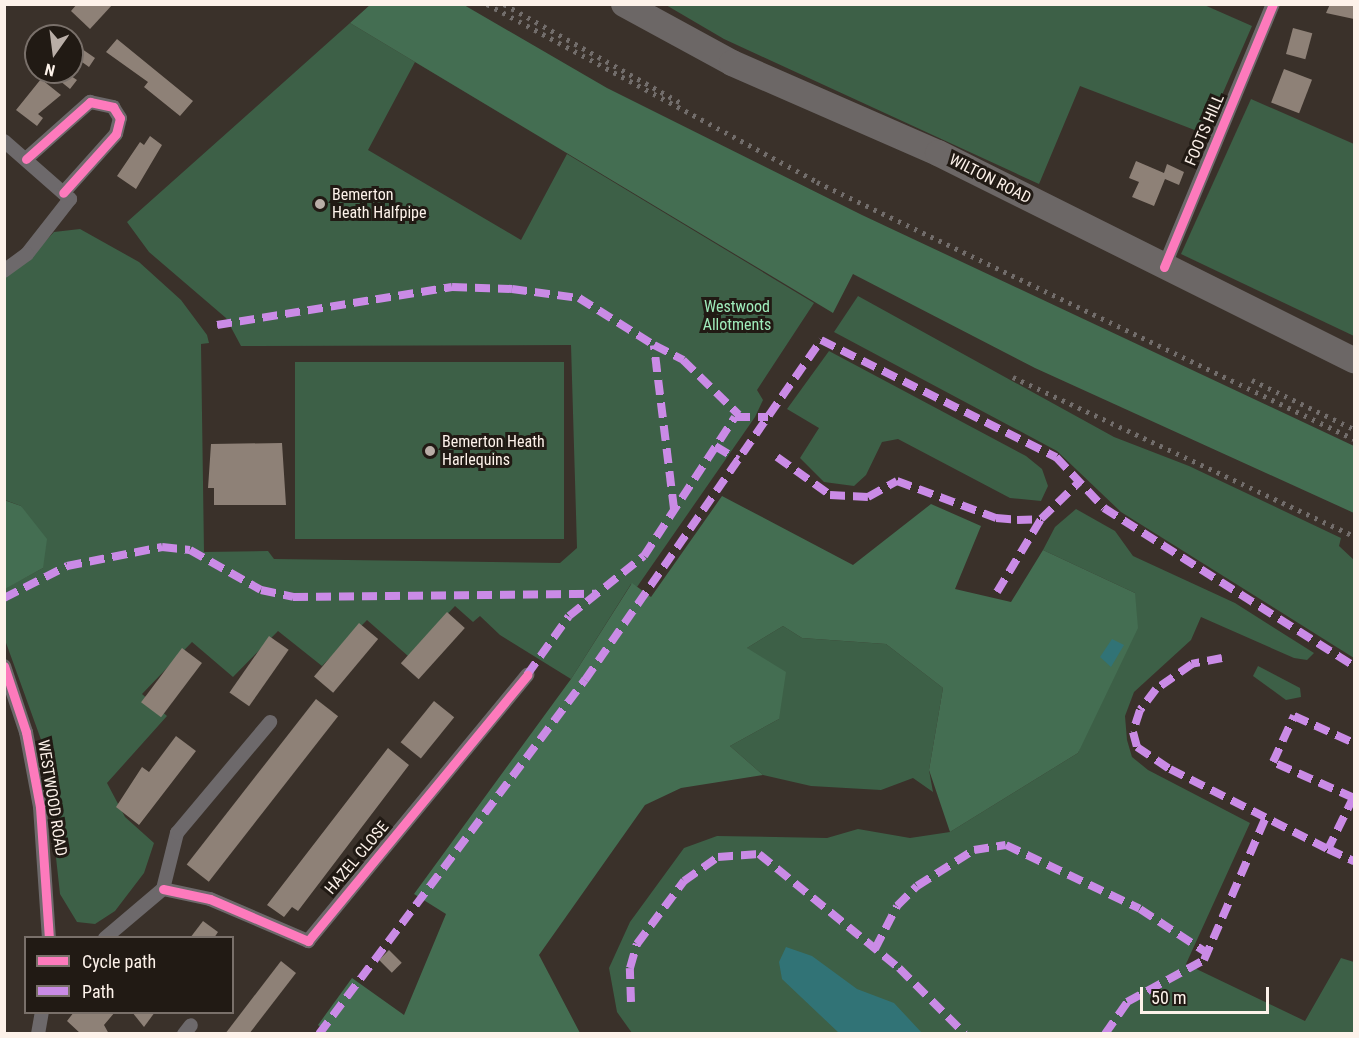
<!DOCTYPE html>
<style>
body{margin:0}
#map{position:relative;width:1359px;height:1038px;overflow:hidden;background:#3a312a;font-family:"Roboto Condensed",sans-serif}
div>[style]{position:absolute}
.green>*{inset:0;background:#3d6047;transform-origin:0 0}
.forest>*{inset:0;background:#446e52}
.water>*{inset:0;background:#317376}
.building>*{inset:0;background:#8e8177;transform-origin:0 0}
.street>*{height:14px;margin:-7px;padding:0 7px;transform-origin:7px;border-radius:7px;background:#6d696b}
.highway>*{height:26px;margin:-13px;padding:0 13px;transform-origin:13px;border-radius:13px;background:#6c6766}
.rail>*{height:4.5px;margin-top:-2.25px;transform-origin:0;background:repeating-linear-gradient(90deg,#726d6b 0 3px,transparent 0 9px)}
.quiet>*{height:8px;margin-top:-4px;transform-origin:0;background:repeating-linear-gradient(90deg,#ca8be6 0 15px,transparent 0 23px)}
.cycleway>*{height:9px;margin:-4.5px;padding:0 4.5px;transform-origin:4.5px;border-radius:4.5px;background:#fd7abc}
.dots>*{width:16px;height:16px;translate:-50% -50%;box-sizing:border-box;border:3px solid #211a14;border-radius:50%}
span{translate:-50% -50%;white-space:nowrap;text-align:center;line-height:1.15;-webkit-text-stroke:6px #211a14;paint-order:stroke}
.street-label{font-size:16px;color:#fdf2ea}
.poi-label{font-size:16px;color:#fdf2ea}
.left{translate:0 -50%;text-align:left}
.park-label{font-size:16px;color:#9fecbb}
.frame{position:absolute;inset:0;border:6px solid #fdf2ea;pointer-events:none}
.legend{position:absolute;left:24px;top:936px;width:210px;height:78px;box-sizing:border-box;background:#211a14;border:2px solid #79706a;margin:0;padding:8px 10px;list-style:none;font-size:18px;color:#fdf2ea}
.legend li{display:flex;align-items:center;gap:12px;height:30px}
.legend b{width:30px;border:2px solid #79706a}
.north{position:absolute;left:24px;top:24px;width:60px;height:60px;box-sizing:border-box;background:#211a14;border:2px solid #79706a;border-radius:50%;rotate:194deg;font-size:16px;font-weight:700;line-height:24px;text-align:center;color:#fdf2ea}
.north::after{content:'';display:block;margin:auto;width:21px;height:27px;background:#b9aea7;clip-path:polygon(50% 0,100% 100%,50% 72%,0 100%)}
.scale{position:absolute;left:1140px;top:987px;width:129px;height:27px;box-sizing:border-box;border:3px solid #fdf2ea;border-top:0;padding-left:8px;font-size:18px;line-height:21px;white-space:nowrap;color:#fdf2ea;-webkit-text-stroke:4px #211a14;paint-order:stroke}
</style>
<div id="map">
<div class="green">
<div style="clip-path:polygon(1202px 4px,1252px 26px,1205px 134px,1080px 86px,1039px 184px,724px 39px,666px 5px)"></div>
<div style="clip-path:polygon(350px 23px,415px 62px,368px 150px,521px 240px,567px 154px,814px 303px,757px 390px,763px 400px,755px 417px,637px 587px,631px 584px,571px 679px,500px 635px,480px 616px,473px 622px,455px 606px,408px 656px,367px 620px,322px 666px,278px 631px,233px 677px,192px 642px,142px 694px,167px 716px,107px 783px,125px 817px,154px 843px,144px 873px,115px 911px,95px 924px,77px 922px,60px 894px,44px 748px,5px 640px,4px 589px,43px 568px,21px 506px,5px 500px,5px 273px,25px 263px,54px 232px,80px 229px,139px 262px,181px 300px,207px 335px,209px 343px,201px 344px,204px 552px,268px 551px,274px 559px,560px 563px,577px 548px,571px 345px,241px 346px,226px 318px,149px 252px,127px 222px)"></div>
<div style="clip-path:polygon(1251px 99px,1354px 144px,1354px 336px,1181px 254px)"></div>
<div style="clip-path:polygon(858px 296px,1114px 437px,1189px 466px,1341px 538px,1339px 546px,1354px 560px,1354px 658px,1121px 512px,1057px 451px,834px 332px)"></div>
<div style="clip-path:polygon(829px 351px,1026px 456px,1042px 469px,1048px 486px,1041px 501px,1010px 498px,898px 439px,882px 442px,866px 475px,854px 486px,824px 482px,800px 458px,819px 428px,787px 409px)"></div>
<div style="left:564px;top:362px;width:177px;height:269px;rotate:90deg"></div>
<div style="clip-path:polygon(1076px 509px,1115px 531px,1133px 556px,1235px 603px,1314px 653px,1307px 660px,1294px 658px,1201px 617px,1191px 640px,1134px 692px,1125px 716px,1127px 740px,1132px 757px,1148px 770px,1250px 823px,1186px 964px,1305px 1021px,1341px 958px,1354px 962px,1354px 1033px,632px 1033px,617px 1012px,609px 968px,630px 922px,684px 848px,717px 836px,827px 838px,858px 829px,910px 838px,950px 832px,1078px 753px,1135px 593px,1043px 550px,1055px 527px)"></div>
<div style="clip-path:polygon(783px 626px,802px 638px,886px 644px,943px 688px,929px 770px,933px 792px,913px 778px,881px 790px,811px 786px,763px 775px,730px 746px,779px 719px,747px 648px)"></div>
<div style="clip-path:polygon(1258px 666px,1300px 688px,1301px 697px,1286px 700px,1253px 676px)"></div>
</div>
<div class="forest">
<div style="clip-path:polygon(371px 4px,464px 5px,607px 88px,862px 215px,1354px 446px,1354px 513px,1035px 368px,853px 274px,833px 313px,350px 23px)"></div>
<div style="clip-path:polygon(722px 496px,853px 565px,931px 504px,981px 526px,955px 589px,1011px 602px,1043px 550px,1135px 593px,1138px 628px,1078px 753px,950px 832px,929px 770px,943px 688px,886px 644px,802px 638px,783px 626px,747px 648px,786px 672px,779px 719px,730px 746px,763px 775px,681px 788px,645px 805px,539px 955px,580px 1033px,329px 1034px,318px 1025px,352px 978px,404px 1015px,446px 914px,414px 894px,571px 679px,632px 583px,651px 597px)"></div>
<div style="clip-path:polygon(4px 500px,21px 506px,47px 539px,43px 568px,5px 589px)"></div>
</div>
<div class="water">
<div style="clip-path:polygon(1112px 639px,1124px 645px,1111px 667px,1100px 657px)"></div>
<div style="clip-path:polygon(786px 947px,812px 956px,857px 989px,894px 1003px,922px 1033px,839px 1033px,782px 979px,779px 962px)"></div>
</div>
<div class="building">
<div style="clip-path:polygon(77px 4px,113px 4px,90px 29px,71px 11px)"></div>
<div style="clip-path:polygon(1330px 4px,1354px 4px,1354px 19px,1326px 13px)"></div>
<div style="left:1293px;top:28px;width:20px;height:27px;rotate:15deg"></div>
<div style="clip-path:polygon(117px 39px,193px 101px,180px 116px,144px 87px,148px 82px,106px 52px)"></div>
<div style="clip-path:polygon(72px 42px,95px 58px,89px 67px,82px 62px,71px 76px,77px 80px,70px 89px,49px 72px,72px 72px)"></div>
<div style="left:1284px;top:69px;width:30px;height:36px;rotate:21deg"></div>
<div style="clip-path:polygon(41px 79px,61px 95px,38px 114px,43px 118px,37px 126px,16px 110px)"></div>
<div style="clip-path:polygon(150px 136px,162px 145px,136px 189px,117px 176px,140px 142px,144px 145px)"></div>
<div style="clip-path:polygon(1136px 161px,1164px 173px,1167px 164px,1184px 172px,1179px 185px,1165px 179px,1154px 206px,1132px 197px,1139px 182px,1129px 178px)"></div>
<div style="clip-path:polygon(282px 443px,286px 505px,214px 505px,214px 488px,208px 488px,211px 444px)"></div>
<div style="left:447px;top:612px;width:24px;height:69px;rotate:42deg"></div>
<div style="left:359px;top:623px;width:25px;height:70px;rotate:40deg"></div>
<div style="left:269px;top:636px;width:24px;height:69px;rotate:35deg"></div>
<div style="left:182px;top:648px;width:25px;height:68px;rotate:37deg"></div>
<div style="left:316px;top:699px;width:28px;height:210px;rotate:38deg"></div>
<div style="left:434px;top:701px;width:26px;height:53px;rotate:39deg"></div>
<div style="clip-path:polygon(176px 736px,196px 751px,139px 825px,116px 807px,142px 767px,149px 772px)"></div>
<div style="clip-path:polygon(388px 748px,409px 765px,298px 911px,292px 907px,284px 917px,267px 905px)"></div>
<div style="clip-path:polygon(203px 921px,218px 932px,214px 938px,190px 938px)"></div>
<div style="left:389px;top:950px;width:18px;height:14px;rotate:45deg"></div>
<div style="clip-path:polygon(281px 961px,296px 973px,249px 1034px,225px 1034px)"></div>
<div style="clip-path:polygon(74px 1012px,115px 1012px,104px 1025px,109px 1034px,81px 1034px,67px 1021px)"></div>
<div style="clip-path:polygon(132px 1012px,155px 1012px,144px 1027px)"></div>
</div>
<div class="street">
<div style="left:4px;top:141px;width:88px;rotate:41.3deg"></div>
<div style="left:70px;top:199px;width:70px;rotate:128deg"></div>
<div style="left:27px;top:254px;width:29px;rotate:144deg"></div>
<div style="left:26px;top:159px;width:86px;rotate:-41.7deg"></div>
<div style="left:90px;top:102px;width:24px;rotate:12deg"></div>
<div style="left:113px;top:107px;width:13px;rotate:58deg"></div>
<div style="left:120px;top:118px;width:16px;rotate:104deg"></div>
<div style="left:116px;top:134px;width:79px;rotate:131.9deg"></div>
<div style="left:1164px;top:267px;width:285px;rotate:-67.5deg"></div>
<div style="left:4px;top:666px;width:70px;rotate:71.6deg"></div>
<div style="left:26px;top:732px;width:76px;rotate:79.4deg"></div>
<div style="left:40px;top:807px;width:131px;rotate:86.1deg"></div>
<div style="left:163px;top:889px;width:48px;rotate:12deg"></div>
<div style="left:210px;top:899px;width:107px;rotate:23.2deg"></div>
<div style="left:308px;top:941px;width:345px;rotate:-50.5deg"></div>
<div style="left:105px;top:938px;width:76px;rotate:-40.2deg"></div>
<div style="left:163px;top:889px;width:58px;rotate:-76deg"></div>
<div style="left:177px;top:833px;width:145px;rotate:-50deg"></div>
<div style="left:38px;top:1034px;width:22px;rotate:-80deg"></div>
<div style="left:184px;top:1034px;width:11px;rotate:-52deg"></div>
</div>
<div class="highway">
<div style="left:624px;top:4px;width:123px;rotate:28.6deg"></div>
<div style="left:732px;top:63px;width:225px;rotate:23.6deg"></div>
<div style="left:938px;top:153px;width:465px;rotate:26.5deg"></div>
</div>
<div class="rail">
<div style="left:487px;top:4px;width:375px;rotate:28.3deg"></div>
<div style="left:817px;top:182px;width:595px;rotate:25.58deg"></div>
<div style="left:504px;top:4px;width:205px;rotate:29.2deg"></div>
<div style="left:1013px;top:377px;width:376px;rotate:25deg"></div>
<div style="left:1252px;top:380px;width:113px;rotate:25.7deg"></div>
</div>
<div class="quiet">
<div style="left:217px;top:325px;width:238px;rotate:-9.2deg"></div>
<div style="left:452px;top:287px;width:60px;rotate:1.9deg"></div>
<div style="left:512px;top:289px;width:68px;rotate:7.7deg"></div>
<div style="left:579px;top:298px;width:89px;rotate:32.1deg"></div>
<div style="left:715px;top:446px;width:27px;rotate:31deg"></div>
<div style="left:777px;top:457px;width:65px;rotate:35.6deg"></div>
<div style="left:830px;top:495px;width:38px;rotate:3deg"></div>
<div style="left:868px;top:497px;width:33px;rotate:-29deg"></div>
<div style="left:897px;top:481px;width:106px;rotate:20.5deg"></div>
<div style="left:996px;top:518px;width:21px;rotate:5deg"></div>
<div style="left:1017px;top:520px;width:24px;rotate:-2deg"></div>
<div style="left:1041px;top:519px;width:53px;rotate:-44.2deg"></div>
<div style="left:674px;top:509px;width:165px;rotate:-97deg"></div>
<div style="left:654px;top:345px;width:33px;rotate:27deg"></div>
<div style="left:683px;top:360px;width:78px;rotate:44.5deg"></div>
<div style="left:997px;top:592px;width:85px;rotate:-58.9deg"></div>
<div style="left:4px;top:598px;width:71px;rotate:-26.9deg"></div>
<div style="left:67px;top:566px;width:97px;rotate:-11.3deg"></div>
<div style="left:162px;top:547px;width:28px;rotate:6deg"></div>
<div style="left:190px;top:550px;width:81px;rotate:29.4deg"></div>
<div style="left:261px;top:590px;width:33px;rotate:12deg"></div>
<div style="left:293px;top:597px;width:303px;rotate:-0.6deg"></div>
<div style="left:1222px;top:658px;width:31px;rotate:169deg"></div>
<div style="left:1192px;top:664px;width:44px;rotate:145.2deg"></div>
<div style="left:1156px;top:689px;width:26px;rotate:127deg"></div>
<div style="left:1140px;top:710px;width:23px;rotate:108deg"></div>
<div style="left:1133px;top:732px;width:16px;rotate:75deg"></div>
<div style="left:1137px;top:747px;width:40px;rotate:34deg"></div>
<div style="left:1170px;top:769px;width:177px;rotate:26.9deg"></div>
<div style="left:527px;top:675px;width:72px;rotate:-54.6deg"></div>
<div style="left:569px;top:616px;width:96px;rotate:-38.7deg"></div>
<div style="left:644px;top:556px;width:166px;rotate:-56.8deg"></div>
<div style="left:735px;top:417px;width:33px"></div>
<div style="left:1354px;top:796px;width:59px;rotate:116.1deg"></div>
<div style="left:1328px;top:849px;width:29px;rotate:25deg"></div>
<div style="left:1354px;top:798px;width:89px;rotate:-156deg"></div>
<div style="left:1273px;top:762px;width:51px;rotate:-65.5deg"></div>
<div style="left:1294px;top:716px;width:66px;rotate:24.2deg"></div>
<div style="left:875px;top:949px;width:48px;rotate:-62.9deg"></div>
<div style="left:897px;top:906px;width:28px;rotate:-45deg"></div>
<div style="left:917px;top:886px;width:67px;rotate:-32.3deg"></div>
<div style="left:974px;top:850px;width:32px;rotate:-9deg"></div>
<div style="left:1006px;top:845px;width:148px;rotate:25.5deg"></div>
<div style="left:1140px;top:909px;width:80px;rotate:33.3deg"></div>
<div style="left:631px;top:1002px;width:34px;rotate:-92deg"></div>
<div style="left:630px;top:968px;width:25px;rotate:-74deg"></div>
<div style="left:637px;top:944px;width:79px;rotate:-53.3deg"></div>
<div style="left:684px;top:881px;width:42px;rotate:-35.2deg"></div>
<div style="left:718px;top:857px;width:41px;rotate:-4.2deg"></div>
<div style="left:759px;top:854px;width:181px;rotate:39.2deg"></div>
<div style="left:899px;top:968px;width:93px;rotate:45deg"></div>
<div style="left:319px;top:1034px;width:443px;rotate:-53.1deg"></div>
<div style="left:585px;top:680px;width:414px;rotate:-55.2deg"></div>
<div style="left:821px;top:340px;width:263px;rotate:26.5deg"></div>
<div style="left:1056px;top:457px;width:70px;rotate:46.7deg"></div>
<div style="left:1104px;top:508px;width:296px;rotate:32.3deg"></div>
<div style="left:1105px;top:1034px;width:39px;rotate:-55deg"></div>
<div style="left:1127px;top:1002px;width:88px;rotate:-28.6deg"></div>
<div style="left:1204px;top:960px;width:156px;rotate:-66.6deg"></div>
</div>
<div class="cycleway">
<div style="left:26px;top:159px;width:86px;rotate:-41.7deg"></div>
<div style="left:90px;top:102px;width:24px;rotate:12deg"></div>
<div style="left:113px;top:107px;width:13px;rotate:58deg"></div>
<div style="left:120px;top:118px;width:16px;rotate:104deg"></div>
<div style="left:116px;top:134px;width:79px;rotate:131.9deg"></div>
<div style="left:1164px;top:267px;width:285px;rotate:-67.5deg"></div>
<div style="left:4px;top:666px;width:70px;rotate:71.6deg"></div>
<div style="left:26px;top:732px;width:76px;rotate:79.4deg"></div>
<div style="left:40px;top:807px;width:131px;rotate:86.1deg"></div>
<div style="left:163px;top:889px;width:48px;rotate:12deg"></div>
<div style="left:210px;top:899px;width:107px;rotate:23.2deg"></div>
<div style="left:308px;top:941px;width:345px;rotate:-50.5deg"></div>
</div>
<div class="dots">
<div style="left:320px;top:204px;background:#b9aea7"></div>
<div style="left:430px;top:451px;background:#b9aea7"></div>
</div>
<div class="street-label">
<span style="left:1205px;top:130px;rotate:-67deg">FOOTS HILL</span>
<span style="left:990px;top:179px;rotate:27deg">WILTON ROAD</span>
<span style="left:52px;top:798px;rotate:81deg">WESTWOOD ROAD</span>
<span style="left:357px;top:858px;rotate:-50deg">HAZEL CLOSE</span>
</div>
<div class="poi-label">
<span class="left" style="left:332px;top:204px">Bemerton<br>Heath Halfpipe</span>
<span class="left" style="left:442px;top:451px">Bemerton Heath<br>Harlequins</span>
</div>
<div class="park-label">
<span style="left:737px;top:316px">Westwood<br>Allotments</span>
</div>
<div class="frame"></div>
<ul class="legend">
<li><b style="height:8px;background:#fd7abc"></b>Cycle path</li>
<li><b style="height:8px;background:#ca8be6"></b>Path</li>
</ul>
<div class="north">N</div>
<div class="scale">50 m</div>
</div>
